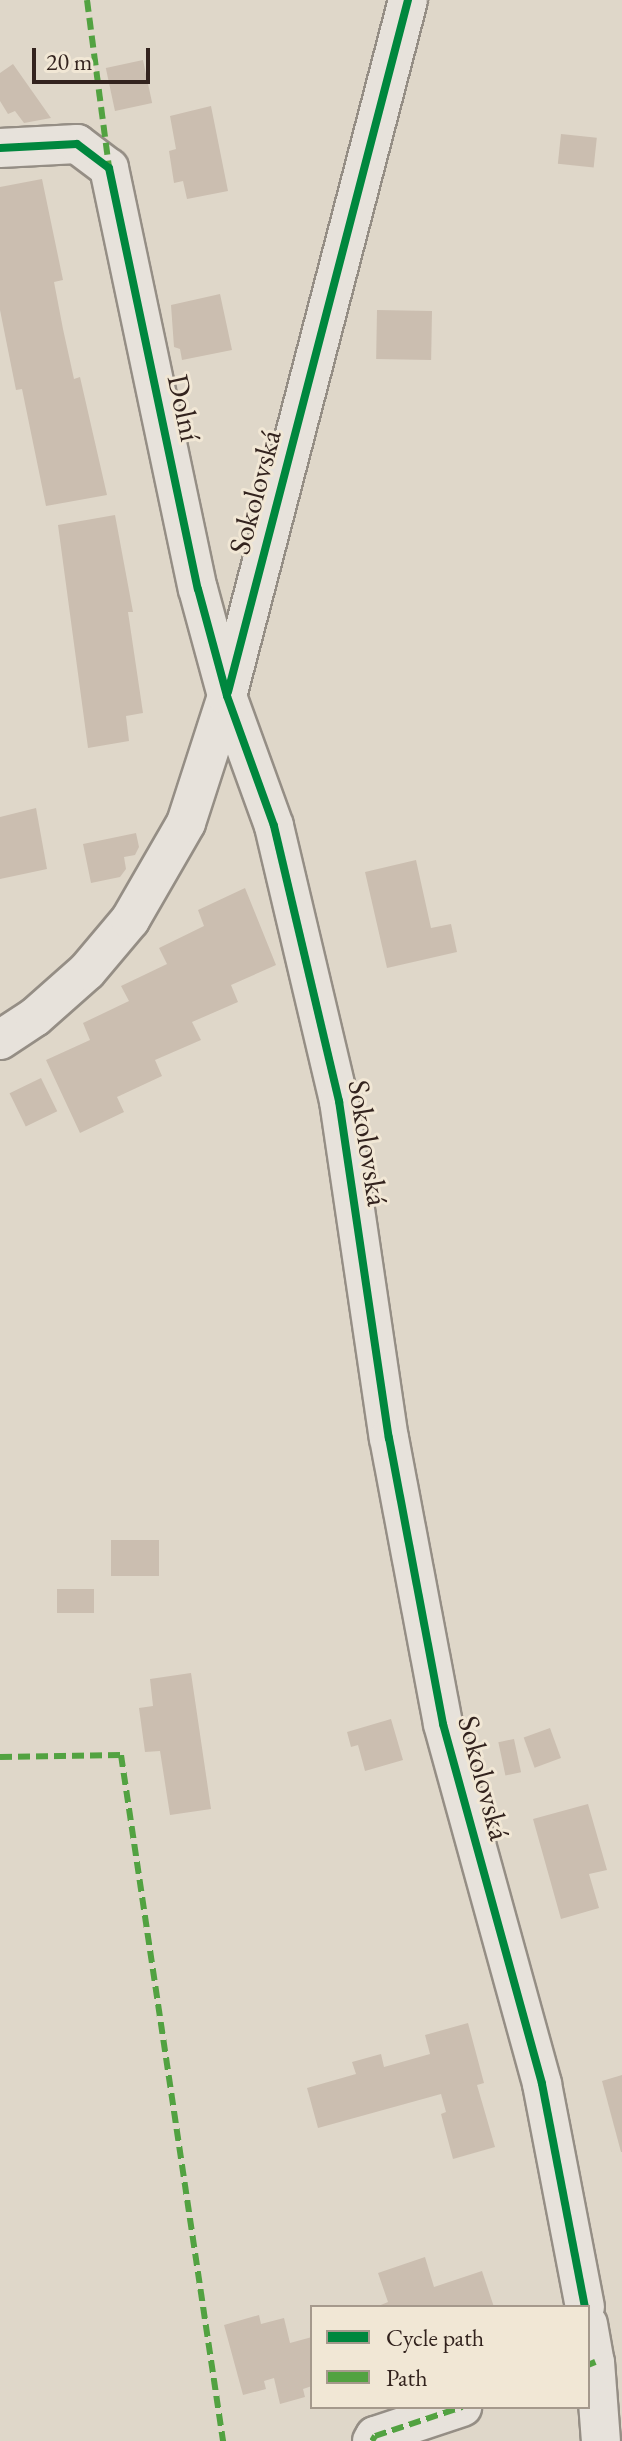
<!DOCTYPE html>
<meta charset="utf-8">
<style>
body{margin:0}
#map{position:relative;width:622px;height:2441px;overflow:hidden;background:#dfd7c9;font-family:"EB Garamond",serif}
div>[style]{position:absolute}
.building>*{inset:0;background:#cbbeb0;transform-origin:0 0}
.roads{filter:drop-shadow(2px 0 #958e85) drop-shadow(-2px 0 #958e85) drop-shadow(0 2px #958e85) drop-shadow(0 -2px #958e85)}
.street>*{height:38px;margin:-19px;padding:0 19px;transform-origin:19px;border-radius:19px;background:#e7e2db}
.quiet>*{height:6px;margin-top:-3px;transform-origin:0;background:repeating-linear-gradient(90deg,#52a241 0 12px,transparent 0 18px)}
.cycleway>*{height:8px;margin:-4px;padding:0 4px;transform-origin:4px;border-radius:4px;background:#00873e}
span{translate:-50% -50%;white-space:nowrap;text-align:center;line-height:1.15;-webkit-text-stroke:6px #f1e7d5;paint-order:stroke}
.street-label{font-size:30px;color:#33231e}
.legend{position:absolute;left:310px;top:2305px;width:280px;height:104px;box-sizing:border-box;background:#f1e7d5;border:2px solid #a5998c;margin:0;padding:10px 14px;list-style:none;font-size:24px;color:#33231e}
.legend li{display:flex;align-items:center;gap:16px;height:40px}
.legend b{width:40px;border:2px solid #a5998c}
.scale{position:absolute;left:32px;top:48px;width:118px;height:36px;box-sizing:border-box;border:4px solid #33231e;border-top:0;padding-left:10px;font-size:24px;line-height:28px;white-space:nowrap;color:#33231e;-webkit-text-stroke:6px #f1e7d5;paint-order:stroke}
</style>
<div id="map">
<div class="building">
<div style="left:143px;top:60px;width:44px;height:38px;rotate:78deg"></div>
<div style="clip-path:polygon(13px 64px,51px 118px,24px 123px,15px 111px,8px 114px,0 101px,0 73px)"></div>
<div style="clip-path:polygon(211px 106px,228px 191px,187px 199px,183px 181px,174px 183px,169px 151px,176px 149px,170px 116px)"></div>
<div style="left:561px;top:134px;width:36px;height:30px;rotate:6deg"></div>
<div style="clip-path:polygon(42px 179px,63px 280px,54px 282px,63px 329px,74px 379px,80px 377px,107px 495px,46px 506px,22px 389px,16px 390px,0 310px,0 187px)"></div>
<div style="clip-path:polygon(220px 294px,232px 350px,182px 360px,180px 349px,174px 347px,171px 305px)"></div>
<div style="left:377px;top:310px;width:55px;height:49px;rotate:1deg"></div>
<div style="clip-path:polygon(115px 515px,133px 612px,128px 612px,143px 713px,126px 716px,129px 741px,88px 748px,58px 525px)"></div>
<div style="clip-path:polygon(36px 808px,47px 869px,0 879px,0 817px)"></div>
<div style="clip-path:polygon(136px 833px,139px 847px,135px 855px,124px 857px,126px 869px,120px 877px,91px 883px,83px 844px)"></div>
<div style="clip-path:polygon(416px 860px,431px 928px,451px 924px,457px 952px,387px 968px,365px 872px)"></div>
<div style="clip-path:polygon(245px 888px,276px 965px,231px 985px,238px 1002px,192px 1022px,201px 1040px,155px 1060px,162px 1076px,117px 1097px,124px 1112px,80px 1133px,46px 1060px,90px 1040px,83px 1023px,129px 1001px,121px 986px,167px 964px,159px 948px,204px 926px,198px 910px)"></div>
<div style="left:41px;top:1078px;width:37px;height:35px;rotate:64deg"></div>
<div style="left:159px;top:1540px;width:36px;height:48px;rotate:90deg"></div>
<div style="left:94px;top:1589px;width:24px;height:37px;rotate:90deg"></div>
<div style="clip-path:polygon(191px 1673px,211px 1809px,170px 1815px,160px 1751px,145px 1752px,139px 1708px,153px 1706px,150px 1679px)"></div>
<div style="clip-path:polygon(391px 1719px,403px 1760px,365px 1771px,358px 1745px,351px 1747px,347px 1732px)"></div>
<div style="left:550px;top:1728px;width:32px;height:28px;rotate:70deg"></div>
<div style="left:514px;top:1739px;width:34px;height:16px;rotate:78deg"></div>
<div style="clip-path:polygon(588px 1804px,607px 1870px,589px 1874px,599px 1908px,561px 1919px,533px 1819px)"></div>
<div style="clip-path:polygon(468px 2023px,484px 2083px,477px 2085px,495px 2147px,453px 2159px,441px 2114px,446px 2112px,441px 2094px,318px 2128px,307px 2088px,356px 2074px,352px 2062px,381px 2054px,384px 2067px,430px 2054px,425px 2035px)"></div>
<div style="clip-path:polygon(622px 2075px,622px 2152px,621px 2152px,602px 2081px)"></div>
<div style="clip-path:polygon(425px 2257px,434px 2287px,482px 2271px,494px 2307px,376px 2307px,388px 2302px,378px 2273px)"></div>
<div style="clip-path:polygon(259px 2315px,261px 2324px,284px 2318px,290px 2343px,312px 2337px,312px 2386px,303px 2389px,305px 2397px,280px 2404px,274px 2378px,264px 2381px,266px 2389px,243px 2395px,224px 2325px)"></div>
</div>
<div class="roads">
<div class="street">
<div style="left:0;top:148px;width:77px;rotate:-3deg"></div>
<div style="left:77px;top:144px;width:40px;rotate:37deg"></div>
<div style="left:109px;top:168px;width:430px;rotate:78.1deg"></div>
<div style="left:198px;top:589px;width:111px;rotate:74.8deg"></div>
<div style="left:227px;top:696px;width:138px;rotate:70.1deg"></div>
<div style="left:274px;top:826px;width:283px;rotate:76.7deg"></div>
<div style="left:339px;top:1101px;width:341px;rotate:81.6deg"></div>
<div style="left:389px;top:1438px;width:291px;rotate:79.3deg"></div>
<div style="left:443px;top:1724px;width:373px;rotate:74.6deg"></div>
<div style="left:542px;top:2084px;width:227px;rotate:79.1deg"></div>
<div style="left:0;top:1040px;width:42px;rotate:-33.3deg"></div>
<div style="left:35px;top:1017px;width:69px;rotate:-41.5deg"></div>
<div style="left:87px;top:971px;width:67px;rotate:-49.9deg"></div>
<div style="left:130px;top:920px;width:112px;rotate:-60deg"></div>
<div style="left:186px;top:823px;width:133px;rotate:-72.1deg"></div>
<div style="left:227px;top:696px;width:719px;rotate:-75.42deg"></div>
<div style="left:588px;top:2324px;width:39px;rotate:80deg"></div>
<div style="left:595px;top:2362px;width:79px;rotate:85.7deg"></div>
<div style="left:372px;top:2441px;width:6px;rotate:-59deg"></div>
<div style="left:375px;top:2436px;width:92px;rotate:-18.4deg"></div>
</div>
</div>
<div class="quiet">
<div style="left:87px;top:0;width:169px;rotate:82.5deg"></div>
<div style="left:0;top:1757px;width:121px;rotate:-0.9deg"></div>
<div style="left:121px;top:1755px;width:694px;rotate:81.54deg"></div>
<div style="left:588px;top:2365px;width:8px;rotate:-23deg"></div>
<div style="left:372px;top:2441px;width:6px;rotate:-59deg"></div>
<div style="left:375px;top:2436px;width:92px;rotate:-18.4deg"></div>
</div>
<div class="cycleway">
<div style="left:0;top:148px;width:77px;rotate:-3deg"></div>
<div style="left:77px;top:144px;width:40px;rotate:37deg"></div>
<div style="left:109px;top:168px;width:430px;rotate:78.1deg"></div>
<div style="left:198px;top:589px;width:111px;rotate:74.8deg"></div>
<div style="left:227px;top:696px;width:138px;rotate:70.1deg"></div>
<div style="left:274px;top:826px;width:283px;rotate:76.7deg"></div>
<div style="left:339px;top:1101px;width:341px;rotate:81.6deg"></div>
<div style="left:389px;top:1438px;width:291px;rotate:79.3deg"></div>
<div style="left:443px;top:1724px;width:373px;rotate:74.6deg"></div>
<div style="left:542px;top:2084px;width:227px;rotate:79.1deg"></div>
<div style="left:228px;top:692px;width:715px;rotate:-75.42deg"></div>
</div>
<div class="street-label">
<span style="left:184px;top:408px;rotate:78deg">Dolní</span>
<span style="left:255px;top:492px;rotate:-75deg">Sokolovská</span>
<span style="left:368px;top:1143px;rotate:81deg">Sokolovská</span>
<span style="left:484px;top:1778px;rotate:75deg">Sokolovská</span>
</div>
<ul class="legend">
<li><b style="height:10px;background:#00873e"></b>Cycle path</li>
<li><b style="height:10px;background:#52a241"></b>Path</li>
</ul>
<div class="scale">20 m</div>
</div>
